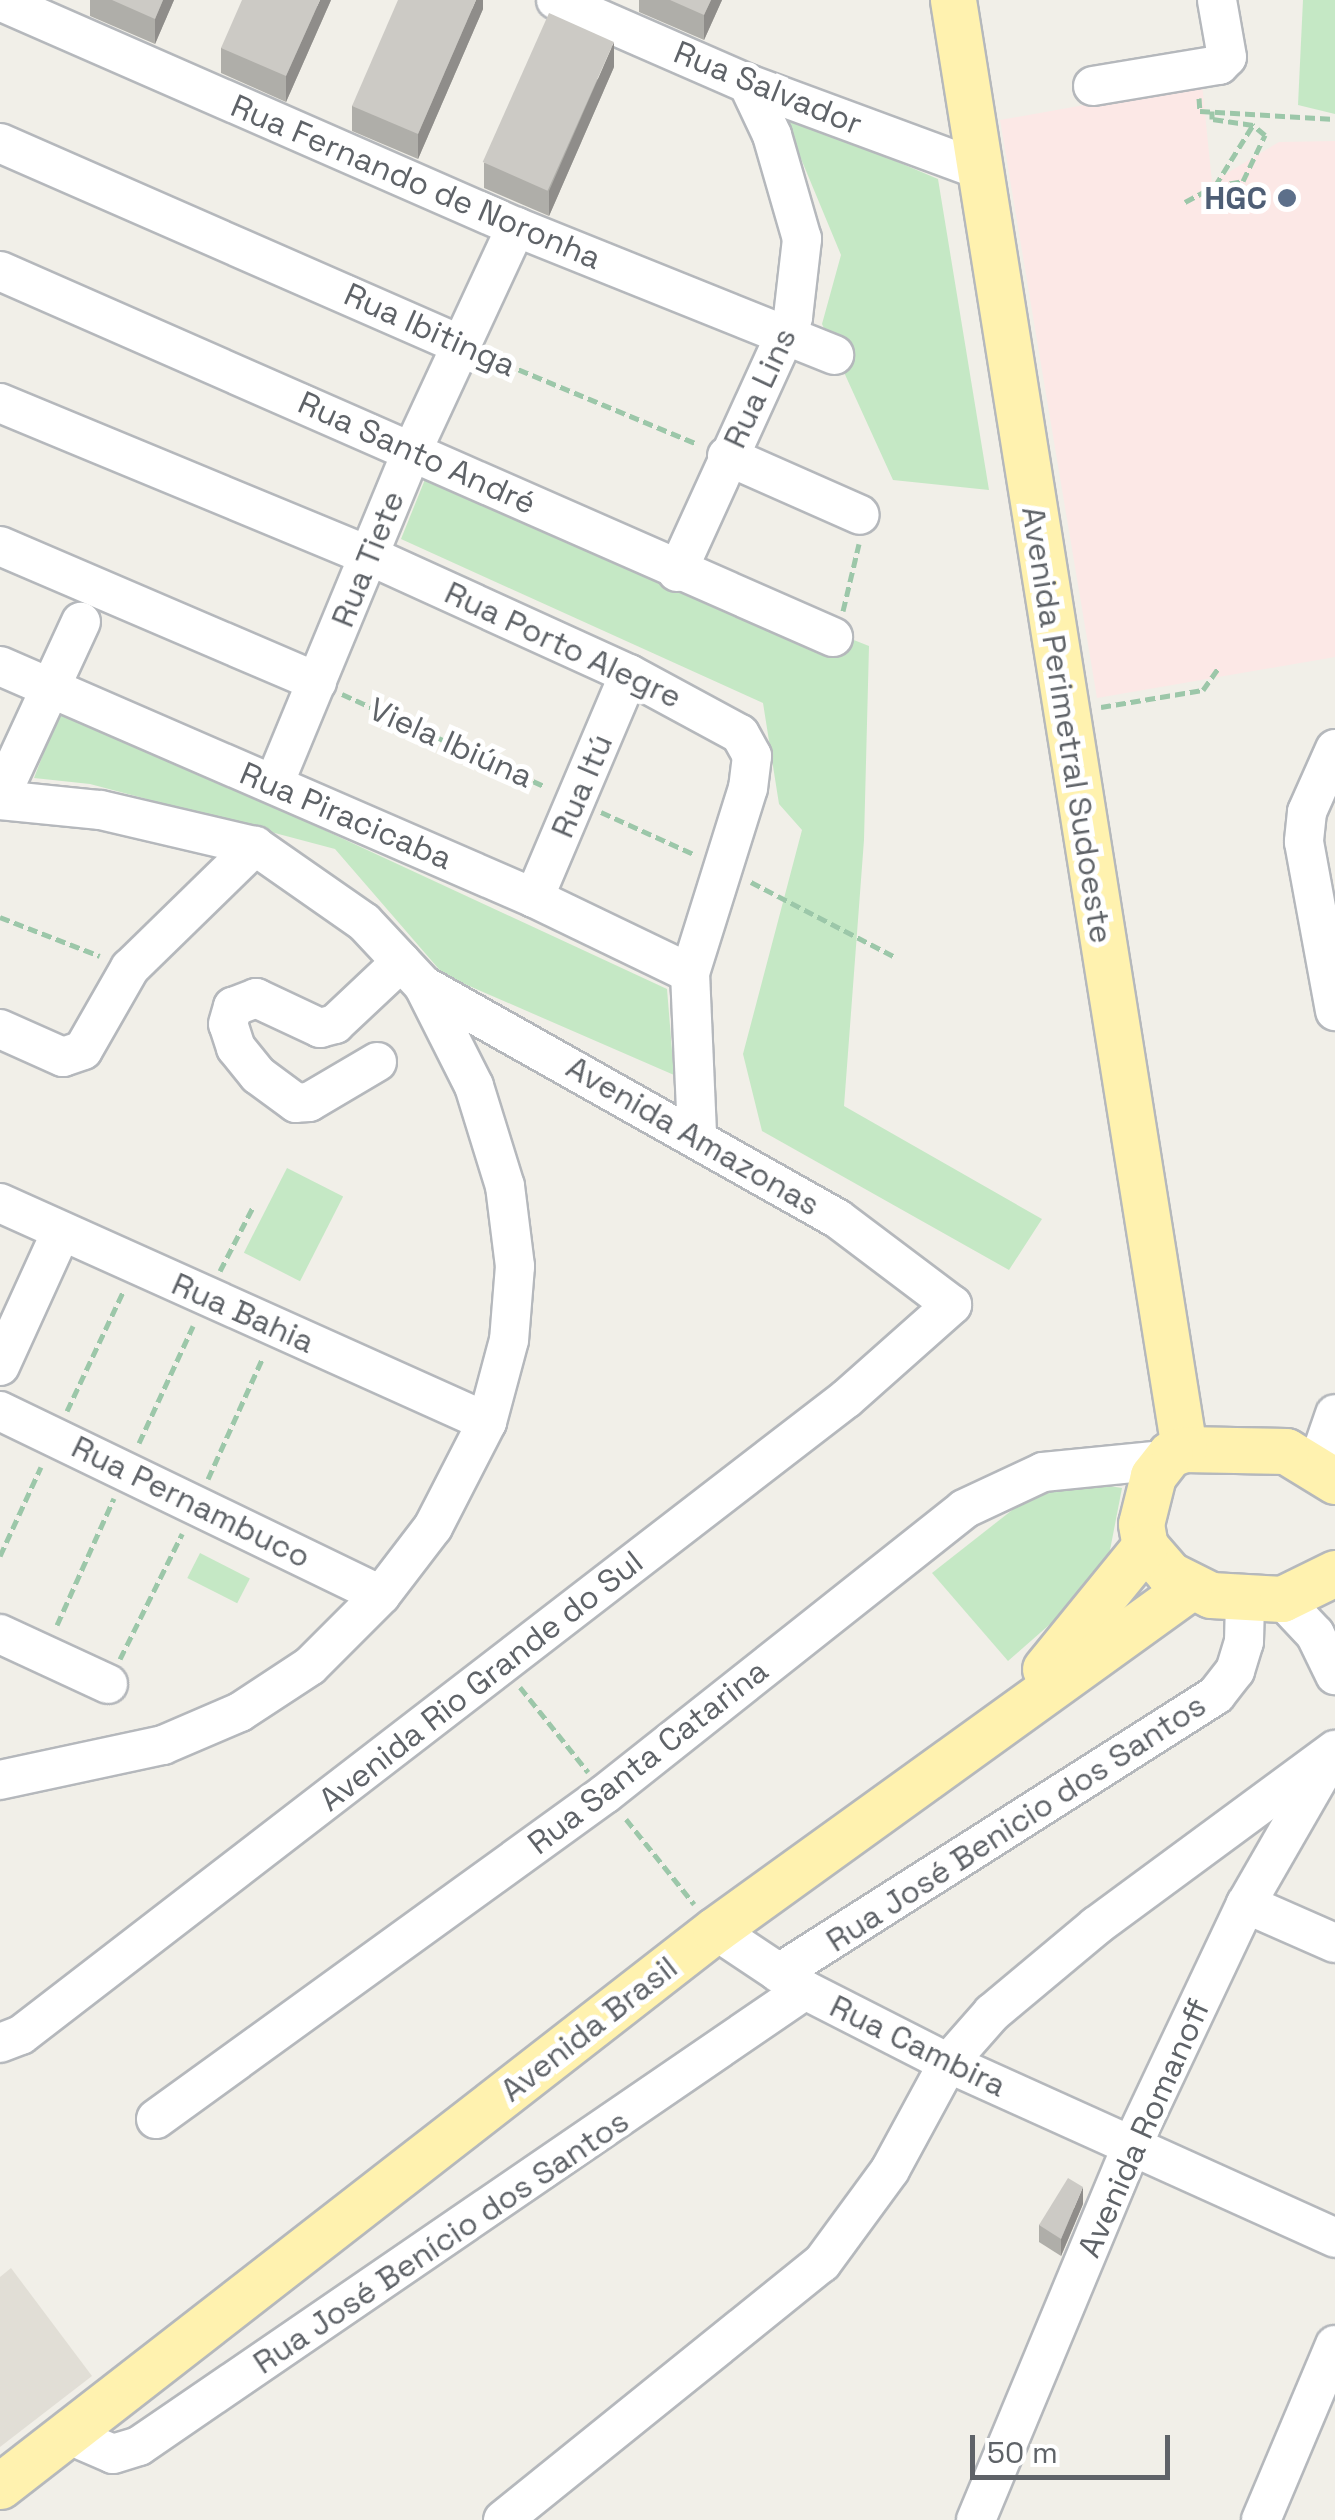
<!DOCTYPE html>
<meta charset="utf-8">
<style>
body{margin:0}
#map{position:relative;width:1335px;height:2520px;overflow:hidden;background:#f1efe8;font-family:"Space Grotesk",sans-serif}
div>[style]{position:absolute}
.education>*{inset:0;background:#e1ded6}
.medical>*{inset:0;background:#fce8e6}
.green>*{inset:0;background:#c5e8c5;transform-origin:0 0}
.path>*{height:5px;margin-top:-2.5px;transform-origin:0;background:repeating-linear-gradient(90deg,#9cc7a9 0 10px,transparent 0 15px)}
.roads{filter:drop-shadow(2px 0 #b5b8bc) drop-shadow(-2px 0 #b5b8bc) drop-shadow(0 2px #b5b8bc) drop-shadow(0 -2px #b5b8bc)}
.minor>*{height:38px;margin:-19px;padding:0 19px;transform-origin:19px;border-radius:19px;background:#fff}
.major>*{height:45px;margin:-22.5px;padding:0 22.5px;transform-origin:22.5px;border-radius:22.5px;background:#fff2af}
.wall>*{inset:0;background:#afaea9}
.shaded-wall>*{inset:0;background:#8f8d8a}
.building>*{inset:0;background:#cccac5;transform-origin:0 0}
.dots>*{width:28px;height:28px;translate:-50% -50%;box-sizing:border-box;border:5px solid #fff;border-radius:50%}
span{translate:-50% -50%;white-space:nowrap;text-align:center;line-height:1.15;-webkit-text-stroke:10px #fff;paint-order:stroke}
.street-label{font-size:32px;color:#5f6368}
.service-label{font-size:32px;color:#4e5e75;font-weight:700}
.right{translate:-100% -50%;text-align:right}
.scale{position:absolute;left:970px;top:2435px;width:200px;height:45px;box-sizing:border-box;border:5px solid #5f6368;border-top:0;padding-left:12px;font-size:30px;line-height:35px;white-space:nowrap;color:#5f6368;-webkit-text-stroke:8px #fff;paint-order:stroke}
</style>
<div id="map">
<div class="education">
<div style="clip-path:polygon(11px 2268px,92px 2376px,0 2447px,0 2277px)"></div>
</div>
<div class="medical">
<div style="clip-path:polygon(1202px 84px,1212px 182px,1279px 142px,1335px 141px,1335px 657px,1097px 698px,1000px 120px)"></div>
</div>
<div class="green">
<div style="clip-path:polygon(1303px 0,1335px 0,1335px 114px,1298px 105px)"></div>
<div style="clip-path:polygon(782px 113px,938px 179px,989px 490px,893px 480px,822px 324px,841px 255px)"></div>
<div style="clip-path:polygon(428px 472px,869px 646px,864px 840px,844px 1106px,1042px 1219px,1009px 1270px,762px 1131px,743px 1054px,802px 830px,779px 804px,763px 703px,401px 539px)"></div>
<div style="clip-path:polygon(61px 708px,667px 989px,674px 1075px,444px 975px,335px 849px,90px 784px,34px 778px)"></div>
<div style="left:287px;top:1168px;width:63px;height:95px;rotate:27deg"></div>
<div style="clip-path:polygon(1072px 1480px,1122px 1488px,1105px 1576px,1008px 1661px,932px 1573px,1030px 1496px)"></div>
<div style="left:200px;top:1553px;width:56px;height:28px;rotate:27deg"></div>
</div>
<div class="path">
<div style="left:1199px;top:98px;width:13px;rotate:86deg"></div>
<div style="left:1200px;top:111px;width:135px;rotate:3.4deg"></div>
<div style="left:1215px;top:186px;width:28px;rotate:-10deg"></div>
<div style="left:1243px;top:181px;width:51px;rotate:-64.4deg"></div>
<div style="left:1265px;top:135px;width:16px;rotate:-140deg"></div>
<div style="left:1185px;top:202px;width:34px;rotate:-28deg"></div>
<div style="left:1215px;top:186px;width:72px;rotate:-58.1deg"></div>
<div style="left:1253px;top:125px;width:41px;rotate:-171.7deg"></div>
<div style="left:1212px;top:119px;width:8px;rotate:-90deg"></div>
<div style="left:491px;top:358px;width:224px;rotate:22.6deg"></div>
<div style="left:843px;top:611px;width:69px;rotate:-76.6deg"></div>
<div style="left:342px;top:694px;width:224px;rotate:24.5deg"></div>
<div style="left:1101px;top:707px;width:103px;rotate:-9.5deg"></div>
<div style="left:1203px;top:690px;width:29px;rotate:-55deg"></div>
<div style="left:601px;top:812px;width:104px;rotate:24.4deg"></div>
<div style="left:751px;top:882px;width:162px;rotate:27.5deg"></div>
<div style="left:0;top:917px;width:107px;rotate:21.3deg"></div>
<div style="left:220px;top:1271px;width:72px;rotate:-62.7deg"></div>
<div style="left:67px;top:1411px;width:134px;rotate:-64.8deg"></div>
<div style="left:139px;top:1443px;width:129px;rotate:-65.2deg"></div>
<div style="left:208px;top:1479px;width:134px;rotate:-65.7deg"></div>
<div style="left:0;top:1556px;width:98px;rotate:-65.3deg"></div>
<div style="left:57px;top:1625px;width:139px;rotate:-65.8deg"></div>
<div style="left:120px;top:1659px;width:140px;rotate:-63.6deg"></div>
<div style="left:520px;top:1687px;width:109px;rotate:51.3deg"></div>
<div style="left:626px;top:1819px;width:109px;rotate:51.3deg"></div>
</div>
<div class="roads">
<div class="minor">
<div style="left:556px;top:0;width:210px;rotate:23.6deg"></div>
<div style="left:748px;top:84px;width:248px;rotate:20.3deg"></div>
<div style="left:0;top:1px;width:563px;rotate:23.65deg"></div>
<div style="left:516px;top:227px;width:343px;rotate:21.9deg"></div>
<div style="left:1093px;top:86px;width:128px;rotate:-9.5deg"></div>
<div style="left:1219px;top:65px;width:11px;rotate:-45deg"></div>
<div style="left:1227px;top:57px;width:58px;rotate:-100deg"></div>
<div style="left:0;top:143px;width:503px;rotate:23.66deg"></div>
<div style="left:0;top:271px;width:910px;rotate:23.72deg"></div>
<div style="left:0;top:403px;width:400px;rotate:22.5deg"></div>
<div style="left:370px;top:556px;width:285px;rotate:24.5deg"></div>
<div style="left:629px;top:674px;width:126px;rotate:28.4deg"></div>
<div style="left:740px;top:734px;width:25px;rotate:61deg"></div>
<div style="left:752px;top:756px;width:32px;rotate:97deg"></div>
<div style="left:748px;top:788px;width:194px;rotate:107.4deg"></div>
<div style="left:690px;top:973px;width:163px;rotate:87.5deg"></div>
<div style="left:727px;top:456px;width:145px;rotate:23.9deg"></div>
<div style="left:0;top:546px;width:345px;rotate:23.2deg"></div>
<div style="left:677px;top:572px;width:280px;rotate:-65.5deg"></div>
<div style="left:793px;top:317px;width:79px;rotate:-83.4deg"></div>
<div style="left:802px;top:239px;width:108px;rotate:-106.1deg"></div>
<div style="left:772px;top:135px;width:56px;rotate:-115.2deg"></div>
<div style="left:0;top:666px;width:582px;rotate:23.48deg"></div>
<div style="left:534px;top:898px;width:173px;rotate:25.7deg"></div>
<div style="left:1335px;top:749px;width:69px;rotate:114deg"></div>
<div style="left:1307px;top:812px;width:30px;rotate:96deg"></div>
<div style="left:1304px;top:842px;width:172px;rotate:79.6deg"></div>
<div style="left:274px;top:784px;width:363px;rotate:-67.5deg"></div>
<div style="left:413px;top:449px;width:245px;rotate:-65.1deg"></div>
<div style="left:0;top:797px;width:193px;rotate:-65.2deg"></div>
<div style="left:0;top:800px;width:101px;rotate:5.7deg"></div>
<div style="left:101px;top:810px;width:158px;rotate:13.2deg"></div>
<div style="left:255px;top:846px;width:133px;rotate:34.9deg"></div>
<div style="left:364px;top:922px;width:86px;rotate:46.9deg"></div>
<div style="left:423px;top:985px;width:113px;rotate:63.2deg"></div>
<div style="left:474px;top:1086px;width:105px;rotate:72.8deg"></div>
<div style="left:505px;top:1186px;width:81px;rotate:82.9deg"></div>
<div style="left:515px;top:1266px;width:74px;rotate:94.6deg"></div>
<div style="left:509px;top:1340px;width:85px;rotate:105deg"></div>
<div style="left:487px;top:1422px;width:118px;rotate:117.2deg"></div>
<div style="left:433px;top:1527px;width:86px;rotate:127.4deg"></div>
<div style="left:381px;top:1595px;width:100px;rotate:135deg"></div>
<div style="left:310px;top:1666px;width:84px;rotate:146.7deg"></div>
<div style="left:240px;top:1712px;width:84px;rotate:156.8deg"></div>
<div style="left:163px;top:1745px;width:167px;rotate:167.9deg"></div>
<div style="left:534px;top:898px;width:243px;rotate:-67deg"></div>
<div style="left:0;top:1029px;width:69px;rotate:24deg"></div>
<div style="left:63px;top:1057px;width:21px;rotate:-19deg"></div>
<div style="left:83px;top:1050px;width:95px;rotate:-60.2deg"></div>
<div style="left:130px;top:968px;width:175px;rotate:-44.3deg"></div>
<div style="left:377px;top:1062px;width:79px;rotate:149.5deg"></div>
<div style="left:309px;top:1102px;width:13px;rotate:176deg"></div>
<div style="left:296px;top:1103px;width:47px;rotate:-143.6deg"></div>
<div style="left:258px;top:1075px;width:35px;rotate:-129deg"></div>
<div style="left:236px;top:1048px;width:25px;rotate:-108deg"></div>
<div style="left:228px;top:1024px;width:18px;rotate:-74deg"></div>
<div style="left:233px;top:1007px;width:25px;rotate:-21deg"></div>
<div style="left:256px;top:998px;width:71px;rotate:25.1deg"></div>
<div style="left:320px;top:1028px;width:16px;rotate:-15deg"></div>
<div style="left:335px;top:1024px;width:91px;rotate:-43.2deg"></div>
<div style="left:0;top:1203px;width:534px;rotate:24.21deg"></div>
<div style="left:0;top:1366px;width:147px;rotate:-65.5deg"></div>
<div style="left:0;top:1411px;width:423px;rotate:25.8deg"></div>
<div style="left:1316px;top:1469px;width:58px;rotate:-70.9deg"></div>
<div style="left:1282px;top:1599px;width:48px;rotate:46.7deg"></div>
<div style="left:1315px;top:1634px;width:46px;rotate:64deg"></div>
<div style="left:0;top:1634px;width:119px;rotate:24.8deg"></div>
<div style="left:1246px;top:1904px;width:97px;rotate:23.7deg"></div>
<div style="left:715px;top:1930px;width:108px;rotate:33.7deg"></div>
<div style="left:805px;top:1990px;width:161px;rotate:27deg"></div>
<div style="left:948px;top:2063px;width:425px;rotate:24.3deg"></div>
<div style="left:779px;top:1973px;width:518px;rotate:-32.46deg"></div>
<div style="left:1216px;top:1695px;width:31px;rotate:-52deg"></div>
<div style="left:1235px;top:1671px;width:30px;rotate:-73deg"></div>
<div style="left:1244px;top:1642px;width:41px;rotate:-88.6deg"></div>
<div style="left:0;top:2043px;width:22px;rotate:-21deg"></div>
<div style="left:21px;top:2035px;width:1042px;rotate:-37.63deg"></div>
<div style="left:846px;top:1399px;width:142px;rotate:-41.6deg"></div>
<div style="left:952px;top:1305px;width:143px;rotate:-143deg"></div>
<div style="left:838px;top:1219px;width:476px;rotate:-150.6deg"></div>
<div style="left:156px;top:2119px;width:554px;rotate:-35.9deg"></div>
<div style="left:605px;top:1794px;width:458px;rotate:-38.4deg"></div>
<div style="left:964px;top:1509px;width:87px;rotate:-25.1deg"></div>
<div style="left:1043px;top:1472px;width:122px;rotate:-5.7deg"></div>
<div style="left:67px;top:2434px;width:50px;rotate:23.5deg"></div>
<div style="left:113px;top:2454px;width:27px;rotate:-17deg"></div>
<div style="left:139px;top:2446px;width:807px;rotate:-34.4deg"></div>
<div style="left:503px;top:2520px;width:410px;rotate:-38.9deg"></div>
<div style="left:822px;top:2263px;width:115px;rotate:-53.8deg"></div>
<div style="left:890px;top:2170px;width:122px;rotate:-61.5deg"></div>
<div style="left:948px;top:2063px;width:67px;rotate:-48.7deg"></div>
<div style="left:992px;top:2013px;width:136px;rotate:-39.9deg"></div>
<div style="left:1096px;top:1926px;width:297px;rotate:-36.4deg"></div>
<div style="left:976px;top:2520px;width:404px;rotate:-67.4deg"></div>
<div style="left:1131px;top:2147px;width:269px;rotate:-64.7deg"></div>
<div style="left:1246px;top:1904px;width:163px;rotate:-60.1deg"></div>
<div style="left:1261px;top:2520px;width:190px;rotate:-67.1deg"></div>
</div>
<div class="major">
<div style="left:953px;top:0;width:1467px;rotate:80.94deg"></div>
<div style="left:1335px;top:1481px;width:57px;rotate:-148.5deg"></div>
<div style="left:1286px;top:1451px;width:102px;rotate:-178.9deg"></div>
<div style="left:1184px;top:1449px;width:15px;rotate:160deg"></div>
<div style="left:1170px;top:1454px;width:28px;rotate:128deg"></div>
<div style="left:1153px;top:1476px;width:49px;rotate:104deg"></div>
<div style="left:1141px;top:1524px;width:22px;rotate:80deg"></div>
<div style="left:1145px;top:1546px;width:37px;rotate:49deg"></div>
<div style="left:1169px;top:1574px;width:47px;rotate:26.6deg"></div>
<div style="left:1211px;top:1595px;width:71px;rotate:3.2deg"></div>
<div style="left:1282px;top:1599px;width:59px;rotate:-26.1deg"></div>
<div style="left:1045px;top:1669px;width:159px;rotate:-50.9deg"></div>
<div style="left:0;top:2486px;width:906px;rotate:-37.87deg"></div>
<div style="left:715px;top:1930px;width:584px;rotate:-35.81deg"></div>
</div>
</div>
<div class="wall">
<div style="clip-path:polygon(90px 0,174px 0,155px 44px,90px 16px)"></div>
<div style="clip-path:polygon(331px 0,286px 102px,221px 73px,221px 48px)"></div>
<div style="clip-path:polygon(483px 0,483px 9px,418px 159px,352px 131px,352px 106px)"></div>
<div style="clip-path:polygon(639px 0,722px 0,704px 40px,639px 12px)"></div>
<div style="clip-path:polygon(614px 67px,549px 216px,484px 188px,484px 163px)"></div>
<div style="clip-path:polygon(1083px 2204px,1061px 2256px,1039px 2242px,1039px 2225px)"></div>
</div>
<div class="shaded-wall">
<div style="clip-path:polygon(163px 0,174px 0,155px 44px,155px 19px)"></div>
<div style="clip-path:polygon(320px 0,331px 0,286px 102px,286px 76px)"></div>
<div style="clip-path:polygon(476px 0,483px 0,483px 9px,418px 159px,418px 134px)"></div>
<div style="clip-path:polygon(711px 0,722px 0,704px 40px,704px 15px)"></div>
<div style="clip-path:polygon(614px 42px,614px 67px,549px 216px,549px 191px)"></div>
<div style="clip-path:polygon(1083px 2187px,1083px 2204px,1061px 2256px,1061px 2239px)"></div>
</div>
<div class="building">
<div style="clip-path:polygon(112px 0,163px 0,155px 19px)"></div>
<div style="clip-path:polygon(242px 0,320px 0,286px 76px,221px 48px)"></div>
<div style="clip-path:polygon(398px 0,476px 0,418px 134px,352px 106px)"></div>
<div style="clip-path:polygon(670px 0,711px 0,704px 15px)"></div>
<div style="left:549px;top:13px;width:71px;height:163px;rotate:24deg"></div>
<div style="clip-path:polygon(1068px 2178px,1083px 2187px,1061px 2239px,1039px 2225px)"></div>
</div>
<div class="dots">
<div style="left:1287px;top:198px;background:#5c6f8a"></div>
</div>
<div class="street-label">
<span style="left:768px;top:88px;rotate:22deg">Rua Salvador</span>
<span style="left:416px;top:182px;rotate:23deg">Rua Fernando de Noronha</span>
<span style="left:430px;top:330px;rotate:24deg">Rua Ibitinga</span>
<span style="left:760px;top:388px;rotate:-65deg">Rua Lins</span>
<span style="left:417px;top:453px;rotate:24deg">Rua Santo André</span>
<span style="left:368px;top:559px;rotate:-68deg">Rua Tiete</span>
<span style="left:563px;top:645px;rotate:25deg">Rua Porto Alegre</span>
<span style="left:1067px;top:725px;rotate:81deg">Avenida Perimetral Sudoeste</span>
<span style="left:451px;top:743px;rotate:24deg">Viela Ibiúna</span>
<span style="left:582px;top:786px;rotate:-67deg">Rua Itú</span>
<span style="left:346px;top:816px;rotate:23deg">Rua Piracicaba</span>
<span style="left:693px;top:1136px;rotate:30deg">Avenida Amazonas</span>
<span style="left:243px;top:1313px;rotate:24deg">Rua Bahia</span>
<span style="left:191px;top:1502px;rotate:26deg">Rua Pernambuco</span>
<span style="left:481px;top:1681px;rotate:-38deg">Avenida Rio Grande do Sul</span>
<span style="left:648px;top:1757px;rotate:-38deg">Rua Santa Catarina</span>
<span style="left:1016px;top:1823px;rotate:-33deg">Rua José Benicio dos Santos</span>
<span style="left:589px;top:2029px;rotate:-38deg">Avenida Brasil</span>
<span style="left:918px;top:2046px;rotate:26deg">Rua Cambira</span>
<span style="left:1144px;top:2128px;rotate:-66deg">Avenida Romanoff</span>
<span style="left:441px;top:2242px;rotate:-34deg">Rua José Benício dos Santos</span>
</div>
<div class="service-label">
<span class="right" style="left:1267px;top:198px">HGC</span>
</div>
<div class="scale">50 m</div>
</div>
